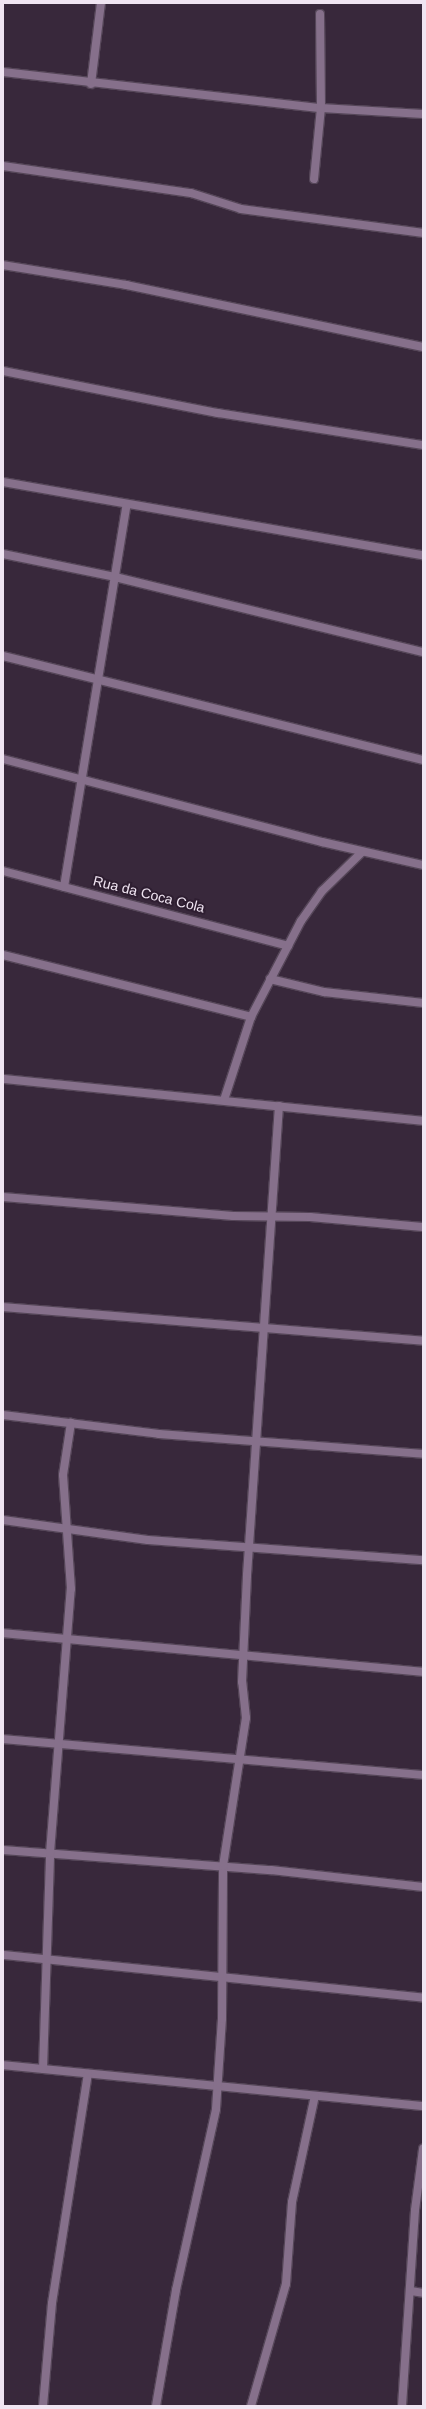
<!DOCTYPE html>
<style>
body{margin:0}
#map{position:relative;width:426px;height:2409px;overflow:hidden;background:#38283b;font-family:Helvetica,sans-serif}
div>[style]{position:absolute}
.roads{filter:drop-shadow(1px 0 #554658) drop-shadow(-1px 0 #554658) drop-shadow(0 1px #554658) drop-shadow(0 -1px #554658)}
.minor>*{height:8px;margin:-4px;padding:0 4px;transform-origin:4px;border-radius:4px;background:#86708b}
span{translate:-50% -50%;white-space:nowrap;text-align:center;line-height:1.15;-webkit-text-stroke:4px #2e1e31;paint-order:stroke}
.street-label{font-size:14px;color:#f0e5f2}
.frame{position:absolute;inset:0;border:4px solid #f0e5f2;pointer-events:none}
</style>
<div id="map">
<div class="roads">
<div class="minor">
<div style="left:3px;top:72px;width:320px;rotate:6.5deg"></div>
<div style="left:321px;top:108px;width:102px;rotate:3.4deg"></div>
<div style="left:91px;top:84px;width:82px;rotate:-83deg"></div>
<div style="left:3px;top:166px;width:190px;rotate:8.2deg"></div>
<div style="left:191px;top:193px;width:52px;rotate:17.7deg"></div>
<div style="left:241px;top:209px;width:184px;rotate:7.5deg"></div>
<div style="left:314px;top:179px;width:71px;rotate:-84.4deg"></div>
<div style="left:321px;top:108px;width:94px;rotate:-90.6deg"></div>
<div style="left:3px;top:265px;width:125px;rotate:9.2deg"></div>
<div style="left:126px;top:285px;width:303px;rotate:11.8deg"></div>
<div style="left:3px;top:371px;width:219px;rotate:11.1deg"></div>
<div style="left:218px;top:413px;width:207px;rotate:8.9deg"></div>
<div style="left:3px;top:482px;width:426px;rotate:9.9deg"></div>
<div style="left:3px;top:554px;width:114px;rotate:11.6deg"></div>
<div style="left:115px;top:577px;width:317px;rotate:13.7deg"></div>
<div style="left:3px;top:656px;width:433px;rotate:13.9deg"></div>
<div style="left:3px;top:759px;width:330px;rotate:14.6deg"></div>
<div style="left:322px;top:842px;width:104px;rotate:12.8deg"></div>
<div style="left:3px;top:871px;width:295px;rotate:14.7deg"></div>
<div style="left:64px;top:887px;width:388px;rotate:-80.7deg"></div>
<div style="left:3px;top:955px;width:256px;rotate:14deg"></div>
<div style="left:270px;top:979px;width:56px;rotate:13.5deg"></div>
<div style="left:324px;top:992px;width:100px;rotate:6.3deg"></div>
<div style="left:3px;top:1079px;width:422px;rotate:5.7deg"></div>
<div style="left:224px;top:1100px;width:87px;rotate:-72deg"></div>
<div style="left:251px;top:1017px;width:108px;rotate:-62.5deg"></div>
<div style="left:301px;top:921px;width:37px;rotate:-55deg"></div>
<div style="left:322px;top:891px;width:56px;rotate:-44.3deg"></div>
<div style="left:3px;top:1197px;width:231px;rotate:4.7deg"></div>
<div style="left:233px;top:1216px;width:77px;rotate:0.7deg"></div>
<div style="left:310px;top:1217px;width:113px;rotate:5.1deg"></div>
<div style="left:3px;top:1307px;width:421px;rotate:4.6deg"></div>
<div style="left:3px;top:1415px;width:157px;rotate:6.9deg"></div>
<div style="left:159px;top:1434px;width:265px;rotate:4.3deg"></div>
<div style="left:3px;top:1520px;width:146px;rotate:7.9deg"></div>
<div style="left:148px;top:1540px;width:276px;rotate:4.2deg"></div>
<div style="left:3px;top:1633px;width:422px;rotate:5.3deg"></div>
<div style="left:3px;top:1739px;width:422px;rotate:4.9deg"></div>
<div style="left:3px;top:1850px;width:269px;rotate:4.3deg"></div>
<div style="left:271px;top:1870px;width:153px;rotate:6.4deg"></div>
<div style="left:3px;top:1955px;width:422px;rotate:5.8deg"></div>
<div style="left:3px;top:2065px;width:422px;rotate:5.6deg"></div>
<div style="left:43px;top:2069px;width:216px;rotate:-88.1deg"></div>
<div style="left:50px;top:1853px;width:265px;rotate:-85.5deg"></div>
<div style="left:71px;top:1589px;width:114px;rotate:-94deg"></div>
<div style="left:63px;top:1475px;width:53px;rotate:-81.3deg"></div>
<div style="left:411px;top:2291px;width:12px;rotate:9deg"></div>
<div style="left:43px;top:2406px;width:103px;rotate:-85deg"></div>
<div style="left:52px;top:2303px;width:232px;rotate:-81.1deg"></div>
<div style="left:156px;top:2406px;width:118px;rotate:-80.2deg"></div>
<div style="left:176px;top:2290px;width:185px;rotate:-77.5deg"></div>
<div style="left:216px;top:2109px;width:90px;rotate:-86.2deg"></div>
<div style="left:222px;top:2019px;width:153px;rotate:-89.6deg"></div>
<div style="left:223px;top:1866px;width:150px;rotate:-81.2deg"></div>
<div style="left:246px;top:1718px;width:36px;rotate:-96deg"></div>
<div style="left:242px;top:1682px;width:107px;rotate:-87.3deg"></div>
<div style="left:247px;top:1575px;width:470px;rotate:-86.1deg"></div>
<div style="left:251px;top:2406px;width:127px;rotate:-74deg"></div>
<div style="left:286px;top:2284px;width:82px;rotate:-85.8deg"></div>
<div style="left:292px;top:2202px;width:108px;rotate:-77.8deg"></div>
<div style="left:402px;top:2406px;width:196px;rotate:-86.2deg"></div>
<div style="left:415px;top:2210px;width:62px;rotate:-82.5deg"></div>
</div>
</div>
<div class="street-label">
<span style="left:149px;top:894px;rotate:14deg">Rua da Coca Cola</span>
</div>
<div class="frame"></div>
</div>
